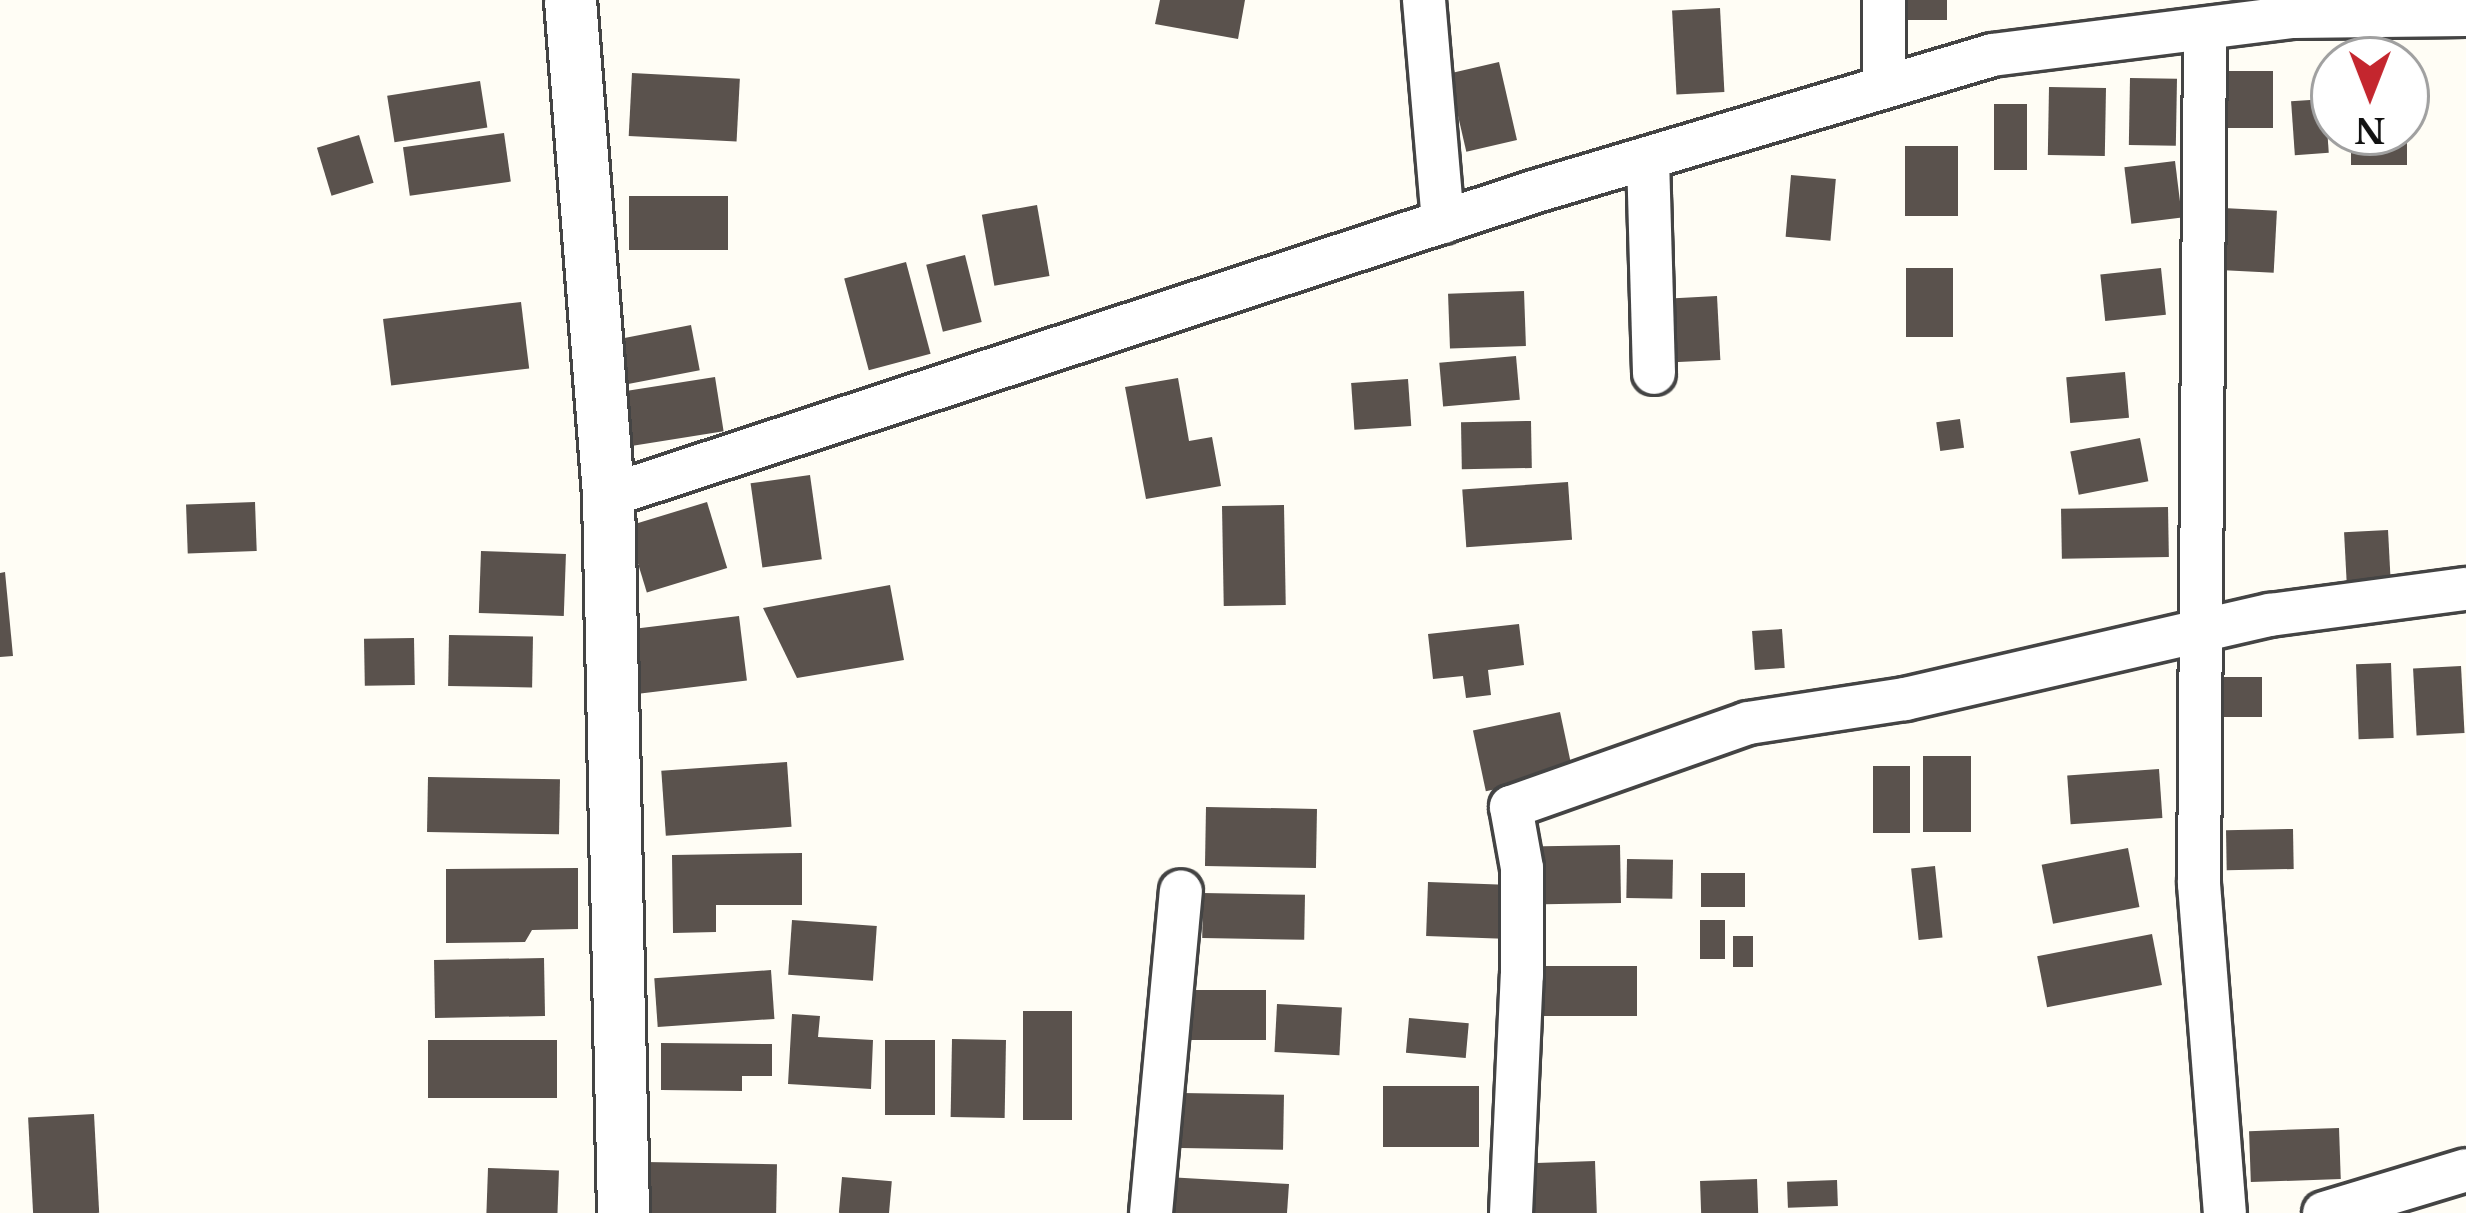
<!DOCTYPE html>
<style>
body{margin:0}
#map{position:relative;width:2466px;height:1213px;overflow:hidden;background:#fffdf5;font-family:"Libre Baskerville",serif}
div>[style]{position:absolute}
.building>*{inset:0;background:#5a524d;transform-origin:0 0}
.roads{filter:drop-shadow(3px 0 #444) drop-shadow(-3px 0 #444) drop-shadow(0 3px #444) drop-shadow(0 -3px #444)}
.minor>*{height:42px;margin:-21px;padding:0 21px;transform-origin:21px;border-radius:21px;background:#fff}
.tertiary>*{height:51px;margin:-25.5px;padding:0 25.5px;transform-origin:25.5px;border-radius:25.5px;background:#fff}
span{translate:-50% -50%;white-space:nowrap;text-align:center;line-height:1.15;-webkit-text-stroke:12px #fff;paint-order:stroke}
.north{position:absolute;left:2310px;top:36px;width:120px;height:120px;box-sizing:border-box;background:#fff;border:3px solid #a0a0a0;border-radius:50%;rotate:180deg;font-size:33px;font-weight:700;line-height:48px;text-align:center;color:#111}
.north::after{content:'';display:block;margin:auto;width:42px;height:54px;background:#c4262e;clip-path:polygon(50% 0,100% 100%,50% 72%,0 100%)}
</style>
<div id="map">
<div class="building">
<div style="clip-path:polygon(1160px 0,1245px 0,1238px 39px,1155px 24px)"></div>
<div style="left:1897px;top:0;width:50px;height:20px"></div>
<div style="left:1720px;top:8px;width:84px;height:48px;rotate:87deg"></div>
<div style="left:1499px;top:62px;width:80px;height:52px;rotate:77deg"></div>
<div style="left:2218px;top:71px;width:55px;height:57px"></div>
<div style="left:632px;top:73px;width:108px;height:63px;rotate:3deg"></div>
<div style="left:2130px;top:78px;width:47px;height:67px;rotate:1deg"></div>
<div style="left:480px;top:81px;width:47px;height:94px;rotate:81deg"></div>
<div style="left:2049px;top:87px;width:57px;height:68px;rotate:1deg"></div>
<div style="left:2325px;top:99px;width:54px;height:34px;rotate:86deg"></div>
<div style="left:1994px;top:104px;width:33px;height:66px"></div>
<div style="left:2351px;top:132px;width:56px;height:33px"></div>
<div style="left:504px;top:133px;width:49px;height:102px;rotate:82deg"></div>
<div style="left:359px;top:135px;width:50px;height:44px;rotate:73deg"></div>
<div style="left:1905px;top:146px;width:53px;height:70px"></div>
<div style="left:2175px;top:161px;width:57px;height:51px;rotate:83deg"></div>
<div style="left:1791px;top:175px;width:45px;height:62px;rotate:5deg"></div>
<div style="left:728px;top:196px;width:54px;height:99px;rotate:90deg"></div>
<div style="left:1037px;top:205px;width:72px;height:56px;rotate:80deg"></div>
<div style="left:2223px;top:208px;width:54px;height:62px;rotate:3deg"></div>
<div style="left:965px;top:255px;width:69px;height:40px;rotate:76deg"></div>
<div style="left:906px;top:262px;width:95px;height:64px;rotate:75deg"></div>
<div style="left:1906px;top:268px;width:47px;height:69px"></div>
<div style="left:2161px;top:268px;width:47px;height:61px;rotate:84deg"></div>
<div style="left:1524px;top:291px;width:55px;height:76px;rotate:88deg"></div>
<div style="left:1717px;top:296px;width:64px;height:47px;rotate:87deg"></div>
<div style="left:521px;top:302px;width:67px;height:139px;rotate:83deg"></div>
<div style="left:691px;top:325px;width:46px;height:73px;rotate:79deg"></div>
<div style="left:1516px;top:356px;width:44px;height:77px;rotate:85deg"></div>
<div style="left:2125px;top:372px;width:46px;height:59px;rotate:85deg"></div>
<div style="left:715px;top:377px;width:55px;height:95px;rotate:81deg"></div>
<div style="clip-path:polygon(1178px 378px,1189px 441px,1212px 437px,1221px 486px,1146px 499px,1125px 387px)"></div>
<div style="left:1408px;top:379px;width:47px;height:57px;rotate:86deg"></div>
<div style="left:1960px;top:419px;width:29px;height:24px;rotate:82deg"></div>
<div style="left:1531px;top:421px;width:47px;height:70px;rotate:89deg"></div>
<div style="left:2140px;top:438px;width:44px;height:71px;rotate:79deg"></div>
<div style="left:810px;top:475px;width:85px;height:60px;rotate:82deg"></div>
<div style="left:1568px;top:482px;width:58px;height:106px;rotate:86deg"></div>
<div style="left:255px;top:502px;width:49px;height:69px;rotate:88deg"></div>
<div style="left:707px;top:502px;width:69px;height:84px;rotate:73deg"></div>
<div style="left:1284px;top:505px;width:100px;height:62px;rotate:89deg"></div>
<div style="left:2168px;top:507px;width:50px;height:107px;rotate:89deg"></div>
<div style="left:2388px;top:530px;width:55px;height:44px;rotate:87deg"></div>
<div style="left:481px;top:551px;width:85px;height:62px;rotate:2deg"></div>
<div style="clip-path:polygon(5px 572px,13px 656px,0 657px,0 573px)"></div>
<div style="clip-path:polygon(890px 585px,904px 660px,797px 678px,763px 608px)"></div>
<div style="left:739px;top:616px;width:65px;height:107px;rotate:83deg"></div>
<div style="clip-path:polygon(1519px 624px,1524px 665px,1488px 670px,1491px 695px,1466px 698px,1463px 676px,1433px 679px,1428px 634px)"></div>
<div style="left:1782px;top:629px;width:39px;height:30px;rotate:86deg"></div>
<div style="left:449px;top:635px;width:84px;height:51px;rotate:1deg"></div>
<div style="left:414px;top:638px;width:47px;height:50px;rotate:89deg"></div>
<div style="left:2391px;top:663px;width:75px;height:35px;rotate:88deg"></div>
<div style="left:2461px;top:666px;width:67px;height:48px;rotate:87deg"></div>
<div style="left:2222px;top:677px;width:40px;height:40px"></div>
<div style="left:1560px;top:712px;width:62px;height:89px;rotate:78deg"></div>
<div style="left:1923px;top:756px;width:48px;height:76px"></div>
<div style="left:787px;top:762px;width:65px;height:126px;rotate:86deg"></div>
<div style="left:1910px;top:766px;width:67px;height:37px;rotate:90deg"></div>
<div style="left:2159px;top:769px;width:49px;height:92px;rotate:86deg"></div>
<div style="left:428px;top:777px;width:132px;height:55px;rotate:1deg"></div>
<div style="left:1206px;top:807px;width:111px;height:59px;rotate:1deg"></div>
<div style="left:2293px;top:829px;width:40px;height:67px;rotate:89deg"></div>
<div style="left:1620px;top:845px;width:58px;height:92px;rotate:89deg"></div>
<div style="left:2128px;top:848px;width:60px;height:88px;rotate:79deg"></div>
<div style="clip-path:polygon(802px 853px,802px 905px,716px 905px,716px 932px,673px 933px,672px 855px)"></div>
<div style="left:1627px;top:859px;width:46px;height:39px;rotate:1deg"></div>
<div style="left:1935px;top:866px;width:72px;height:24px;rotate:84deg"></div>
<div style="clip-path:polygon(578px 868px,578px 929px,532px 930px,525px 942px,446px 943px,446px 869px)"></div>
<div style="left:1701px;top:873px;width:44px;height:34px"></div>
<div style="left:1428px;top:882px;width:84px;height:54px;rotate:2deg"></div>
<div style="left:1203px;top:893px;width:102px;height:45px;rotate:1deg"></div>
<div style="left:792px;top:920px;width:85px;height:55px;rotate:4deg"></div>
<div style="left:1700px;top:920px;width:25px;height:39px"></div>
<div style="left:2152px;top:934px;width:52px;height:117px;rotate:79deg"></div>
<div style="left:1733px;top:936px;width:20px;height:31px"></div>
<div style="left:544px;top:958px;width:58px;height:110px;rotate:89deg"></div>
<div style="left:1538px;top:966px;width:99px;height:50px"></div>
<div style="left:771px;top:970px;width:49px;height:117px;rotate:86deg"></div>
<div style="left:1266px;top:990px;width:50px;height:83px;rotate:90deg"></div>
<div style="left:1277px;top:1004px;width:65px;height:48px;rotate:3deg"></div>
<div style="left:1023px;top:1011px;width:49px;height:109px"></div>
<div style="clip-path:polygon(792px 1014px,820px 1016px,818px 1037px,873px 1040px,871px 1089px,788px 1084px)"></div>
<div style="left:1409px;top:1018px;width:60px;height:35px;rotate:5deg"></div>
<div style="left:952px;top:1039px;width:54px;height:78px;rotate:1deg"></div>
<div style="left:428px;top:1040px;width:129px;height:58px"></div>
<div style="left:885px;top:1040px;width:50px;height:75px"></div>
<div style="clip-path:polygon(661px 1043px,772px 1044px,772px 1076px,742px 1076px,742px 1091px,661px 1090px)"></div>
<div style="left:1383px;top:1086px;width:96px;height:61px"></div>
<div style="left:1182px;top:1093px;width:102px;height:55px;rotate:1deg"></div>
<div style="left:94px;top:1114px;width:99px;height:66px;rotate:87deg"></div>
<div style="left:2339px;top:1128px;width:51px;height:90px;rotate:88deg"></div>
<div style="left:1595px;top:1161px;width:52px;height:66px;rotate:88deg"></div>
<div style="left:645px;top:1162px;width:132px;height:51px;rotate:1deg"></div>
<div style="left:488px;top:1168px;width:71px;height:45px;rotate:2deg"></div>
<div style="left:842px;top:1177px;width:50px;height:36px;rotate:5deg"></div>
<div style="clip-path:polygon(1167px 1177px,1289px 1184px,1287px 1213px,1165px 1213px)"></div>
<div style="left:1757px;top:1179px;width:34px;height:57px;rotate:88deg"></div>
<div style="left:1837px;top:1180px;width:26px;height:50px;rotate:88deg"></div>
</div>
<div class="roads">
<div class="minor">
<div style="left:1424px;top:0;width:223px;rotate:85.1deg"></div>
<div style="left:1884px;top:0;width:87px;rotate:90deg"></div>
<div style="left:2205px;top:29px;width:855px;rotate:90.4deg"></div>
<div style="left:2199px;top:884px;width:330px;rotate:85.5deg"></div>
<div style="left:1648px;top:158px;width:215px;rotate:88.4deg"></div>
<div style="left:608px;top:496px;width:974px;rotate:-18.19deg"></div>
<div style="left:1533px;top:192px;width:479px;rotate:-16.6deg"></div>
<div style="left:1992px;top:55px;width:303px;rotate:-7.2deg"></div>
<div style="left:2293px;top:17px;width:173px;rotate:-0.7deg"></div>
<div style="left:1151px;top:1213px;width:323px;rotate:-84.7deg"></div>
<div style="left:1511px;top:1213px;width:238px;rotate:-87.4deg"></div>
<div style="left:1522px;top:975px;width:107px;rotate:-90deg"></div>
<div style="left:1522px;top:868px;width:62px;rotate:-100.2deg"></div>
<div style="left:1511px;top:807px;width:251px;rotate:-19.5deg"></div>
<div style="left:1748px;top:723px;width:159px;rotate:-8.7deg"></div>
<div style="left:1905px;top:699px;width:375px;rotate:-13deg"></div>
<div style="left:2270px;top:615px;width:198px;rotate:-7.6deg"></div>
<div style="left:2324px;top:1213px;width:148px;rotate:-16.8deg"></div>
</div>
<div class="tertiary">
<div style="left:570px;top:0;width:497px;rotate:85.6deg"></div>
<div style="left:608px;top:496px;width:717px;rotate:88.8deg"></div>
</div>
</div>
<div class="north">N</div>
</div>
